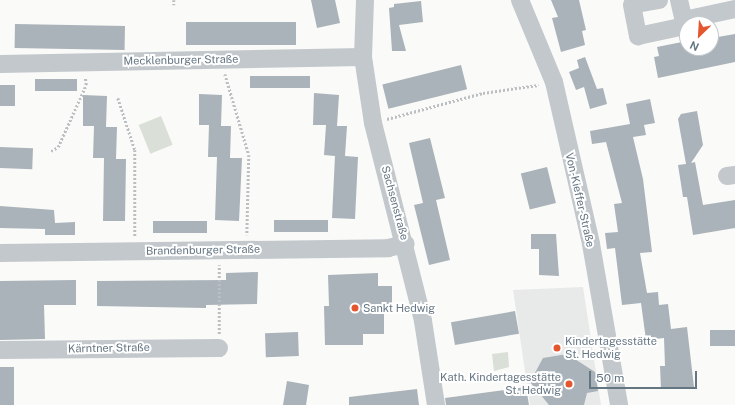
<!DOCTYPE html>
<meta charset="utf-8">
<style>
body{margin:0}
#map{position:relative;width:735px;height:405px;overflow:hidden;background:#fafaf8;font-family:"Public Sans",sans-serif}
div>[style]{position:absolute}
.built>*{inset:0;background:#e8e9e9}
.green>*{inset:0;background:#dadfd7;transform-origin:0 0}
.building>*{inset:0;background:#aab3b9;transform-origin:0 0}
.path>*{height:2.5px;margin-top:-1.25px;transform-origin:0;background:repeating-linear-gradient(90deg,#bbbfc2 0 2px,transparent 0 4px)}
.minor>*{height:18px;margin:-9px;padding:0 9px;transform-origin:9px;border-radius:9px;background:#c3c8cc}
.dots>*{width:11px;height:11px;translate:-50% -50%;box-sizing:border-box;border:2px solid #fff;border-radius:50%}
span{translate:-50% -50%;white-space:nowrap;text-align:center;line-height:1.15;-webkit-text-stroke:4px #fff;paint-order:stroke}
.street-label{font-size:11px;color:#657683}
.poi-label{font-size:11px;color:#657683}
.left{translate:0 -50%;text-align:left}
.right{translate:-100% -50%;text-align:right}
.north{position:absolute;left:679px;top:16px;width:40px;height:40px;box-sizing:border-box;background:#fff;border:1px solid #c1c8cd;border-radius:50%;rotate:205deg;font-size:11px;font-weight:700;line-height:16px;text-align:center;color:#657683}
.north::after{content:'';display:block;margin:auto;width:14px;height:18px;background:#e4572e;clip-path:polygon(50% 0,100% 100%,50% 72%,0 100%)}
.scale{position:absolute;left:589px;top:371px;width:108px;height:18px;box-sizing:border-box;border:2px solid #657683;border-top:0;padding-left:5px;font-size:12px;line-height:14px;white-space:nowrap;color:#657683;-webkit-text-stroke:3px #fff;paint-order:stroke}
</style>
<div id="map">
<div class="built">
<div style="clip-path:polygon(583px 287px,601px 405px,530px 405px,513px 290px)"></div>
</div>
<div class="green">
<div style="left:161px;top:116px;width:31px;height:24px;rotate:68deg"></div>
<div style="clip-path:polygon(508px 352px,509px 367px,494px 371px,492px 354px)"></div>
</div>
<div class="building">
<div style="clip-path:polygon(311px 0,335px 0,340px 23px,317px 28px)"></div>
<div style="clip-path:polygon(551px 0,579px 0,586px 30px,582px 31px,585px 45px,561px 52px,552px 18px,558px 17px)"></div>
<div style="clip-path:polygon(421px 1px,423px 22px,399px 25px,406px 51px,392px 51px,389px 8px,394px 7px,394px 4px)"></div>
<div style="left:296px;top:22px;width:23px;height:110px;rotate:90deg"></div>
<div style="left:15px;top:24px;width:110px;height:24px;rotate:1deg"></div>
<div style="clip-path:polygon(735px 34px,735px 62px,658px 78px,654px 57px,659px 56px,657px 47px,687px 41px,687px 48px,714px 48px,712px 38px)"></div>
<div style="clip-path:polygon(585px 57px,597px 89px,603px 88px,607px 104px,590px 109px,584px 87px,576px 90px,569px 72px,579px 68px,577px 60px)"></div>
<div style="left:461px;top:65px;width:25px;height:81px;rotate:76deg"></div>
<div style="left:310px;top:76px;width:12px;height:60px;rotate:90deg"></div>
<div style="left:35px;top:79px;width:42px;height:12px"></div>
<div style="left:0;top:85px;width:15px;height:21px"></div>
<div style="clip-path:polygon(314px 93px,339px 95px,337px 126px,347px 126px,345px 156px,358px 157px,355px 219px,332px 218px,335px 156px,324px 155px,326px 125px,313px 125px)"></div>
<div style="clip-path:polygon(199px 94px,222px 95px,221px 126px,231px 126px,230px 158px,242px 158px,239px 221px,215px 220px,217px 157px,208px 157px,209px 125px,199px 125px)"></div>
<div style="clip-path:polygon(83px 95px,107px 96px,106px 127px,117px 127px,116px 159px,126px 159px,125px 221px,103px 221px,104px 158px,93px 158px,94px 126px,83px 126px)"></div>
<div style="clip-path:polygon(650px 99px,655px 123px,644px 125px,646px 135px,633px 137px,643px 179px,652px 252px,640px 253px,647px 293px,658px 292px,659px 305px,668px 304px,671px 329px,687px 327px,694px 387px,661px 389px,660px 366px,665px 366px,664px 338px,646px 340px,641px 303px,622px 305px,615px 248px,607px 249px,605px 233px,618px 232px,614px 204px,622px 203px,606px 142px,592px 144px,590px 131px,630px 124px,626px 104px)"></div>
<div style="clip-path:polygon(697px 111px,703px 145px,691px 163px,695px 162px,703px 205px,735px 200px,735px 228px,693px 235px,687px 197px,683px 197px,681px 184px,678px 165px,686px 164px,678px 119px,681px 114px)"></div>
<div style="clip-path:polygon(430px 138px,445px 198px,436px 200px,450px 260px,429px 265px,414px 205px,423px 203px,409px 143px)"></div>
<div style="left:0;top:147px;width:33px;height:21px;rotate:2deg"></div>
<div style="left:547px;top:167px;width:37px;height:27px;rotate:76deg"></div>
<div style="clip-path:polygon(0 206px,54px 210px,55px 223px,75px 222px,75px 235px,45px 235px,45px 229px,0 228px)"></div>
<div style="left:328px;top:220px;width:12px;height:54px;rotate:90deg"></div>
<div style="left:207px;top:221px;width:12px;height:54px;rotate:90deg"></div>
<div style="clip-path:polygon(531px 234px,556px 234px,559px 276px,539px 275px,539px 249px,531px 249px)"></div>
<div style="clip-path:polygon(258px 272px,257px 304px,206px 305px,206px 308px,97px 306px,97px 281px,226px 280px,226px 273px)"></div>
<div style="clip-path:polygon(378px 273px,378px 286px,392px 286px,392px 308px,384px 308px,384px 334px,363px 334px,363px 345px,325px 345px,324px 306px,329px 306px,328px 275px)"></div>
<div style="clip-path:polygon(76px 280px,76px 305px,44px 305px,45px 339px,0 340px,0 281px)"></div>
<div style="left:515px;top:311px;width:23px;height:65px;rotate:80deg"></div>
<div style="left:735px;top:330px;width:16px;height:25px;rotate:90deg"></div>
<div style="left:298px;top:332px;width:24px;height:33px;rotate:88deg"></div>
<div style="clip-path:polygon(567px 354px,595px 372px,598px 391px,587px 393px,584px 405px,549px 405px,530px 382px,543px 358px)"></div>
<div style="left:0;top:367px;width:14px;height:38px"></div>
<div style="clip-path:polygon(287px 381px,309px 385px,306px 405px,283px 405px)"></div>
<div style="clip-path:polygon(526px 387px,529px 405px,446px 405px,445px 398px)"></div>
<div style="clip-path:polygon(417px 389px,419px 405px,349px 405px,349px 397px)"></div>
</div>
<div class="path">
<div style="left:174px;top:0;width:5px;rotate:90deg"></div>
<div style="left:225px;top:74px;width:84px;rotate:73.5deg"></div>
<div style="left:249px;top:155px;width:80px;rotate:91.4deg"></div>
<div style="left:118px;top:98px;width:55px;rotate:71.9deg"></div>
<div style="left:135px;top:150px;width:86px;rotate:90deg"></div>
<div style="left:387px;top:119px;width:99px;rotate:-15.2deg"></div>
<div style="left:483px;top:93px;width:56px;rotate:-8.3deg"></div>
<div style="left:51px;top:151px;width:8px;rotate:-30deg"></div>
<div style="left:58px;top:147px;width:68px;rotate:-65.7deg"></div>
<div style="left:86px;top:85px;width:8px;rotate:-97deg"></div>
<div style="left:219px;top:334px;width:69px;rotate:-90deg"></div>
</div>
<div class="minor">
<div style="left:365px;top:0;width:57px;rotate:92deg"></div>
<div style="left:363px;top:57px;width:67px;rotate:81.4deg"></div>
<div style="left:373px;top:123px;width:204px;rotate:75.8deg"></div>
<div style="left:423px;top:321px;width:85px;rotate:81.2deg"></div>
<div style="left:520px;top:0;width:89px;rotate:67.5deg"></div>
<div style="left:554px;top:82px;width:166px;rotate:77.1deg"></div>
<div style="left:591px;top:244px;width:163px;rotate:80.1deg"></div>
<div style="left:659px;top:0;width:27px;rotate:170deg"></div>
<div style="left:632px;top:5px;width:32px;rotate:79deg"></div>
<div style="left:638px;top:36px;width:48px;rotate:-12deg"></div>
<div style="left:685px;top:26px;width:27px;rotate:-103deg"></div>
<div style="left:684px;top:20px;width:52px;rotate:-12.2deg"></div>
<div style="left:0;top:64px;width:363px;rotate:-1.1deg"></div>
<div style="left:727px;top:176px;width:8px;rotate:-7deg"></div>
<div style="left:0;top:253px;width:388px;rotate:-0.7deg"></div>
<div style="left:388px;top:248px;width:18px;rotate:-13deg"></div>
<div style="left:0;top:350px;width:219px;rotate:-0.5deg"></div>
</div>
<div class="dots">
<div style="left:355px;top:308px;background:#e4572e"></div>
<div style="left:557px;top:348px;background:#e4572e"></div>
<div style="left:569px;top:384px;background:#e4572e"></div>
</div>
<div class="street-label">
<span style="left:181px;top:60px;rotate:-1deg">Mecklenburger Straße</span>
<span style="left:580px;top:200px;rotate:77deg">Von-Kieffer-Straße</span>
<span style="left:395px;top:203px;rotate:75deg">Sachsenstraße</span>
<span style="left:203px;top:250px;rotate:-1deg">Brandenburger Straße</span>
<span style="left:109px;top:348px;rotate:-1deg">Kärntner Straße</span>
</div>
<div class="poi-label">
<span class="left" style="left:363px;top:308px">Sankt Hedwig</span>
<span class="left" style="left:565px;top:348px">Kindertagesstätte<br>St. Hedwig</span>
<span class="right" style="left:561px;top:384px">Kath. Kindertagesstätte<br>St. Hedwig</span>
</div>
<div class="north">N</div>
<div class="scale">50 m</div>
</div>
